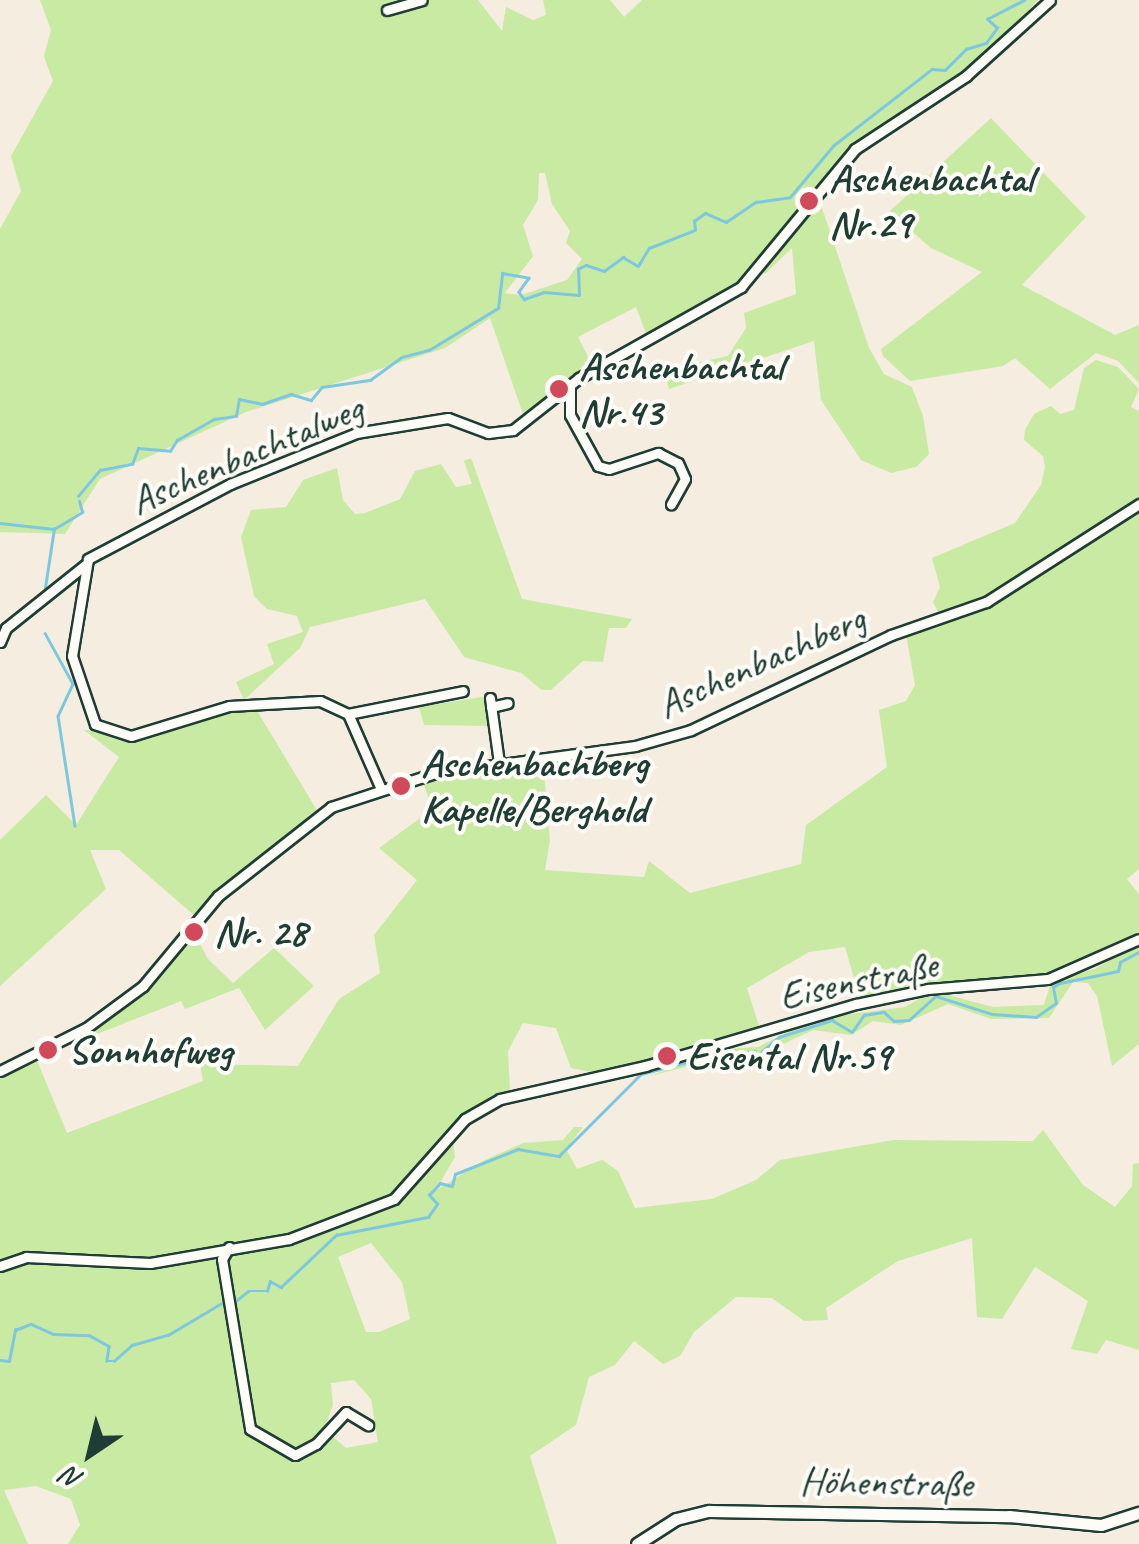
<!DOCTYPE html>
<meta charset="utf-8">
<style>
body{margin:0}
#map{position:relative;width:1139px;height:1544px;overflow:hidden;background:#f4ede0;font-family:Caveat,sans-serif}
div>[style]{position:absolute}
.green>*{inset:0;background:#c9eaa3}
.stream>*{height:2.5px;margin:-1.25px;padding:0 1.25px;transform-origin:1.25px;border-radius:1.25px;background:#7ec8df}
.roads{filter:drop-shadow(2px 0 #1f3d34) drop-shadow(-2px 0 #1f3d34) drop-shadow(0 2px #1f3d34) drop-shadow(0 -2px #1f3d34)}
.street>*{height:9px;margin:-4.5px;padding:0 4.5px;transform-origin:4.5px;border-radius:4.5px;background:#fdfcf7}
.secondary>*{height:11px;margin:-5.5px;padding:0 5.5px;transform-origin:5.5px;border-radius:5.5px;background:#fdfcf7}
.dots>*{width:28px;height:28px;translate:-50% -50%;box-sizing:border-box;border:5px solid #fdfcf7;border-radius:50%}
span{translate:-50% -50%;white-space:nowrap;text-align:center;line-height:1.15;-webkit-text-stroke:8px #fdfcf7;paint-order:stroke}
.poi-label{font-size:40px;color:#1f3d34;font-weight:700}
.left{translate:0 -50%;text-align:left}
.street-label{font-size:40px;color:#1f3d34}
.north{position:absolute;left:40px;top:1404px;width:100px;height:100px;-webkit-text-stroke:8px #fdfcf7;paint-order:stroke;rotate:215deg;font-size:28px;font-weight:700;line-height:40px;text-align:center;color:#1f3d34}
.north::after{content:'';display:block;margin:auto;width:35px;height:45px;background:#1f3d34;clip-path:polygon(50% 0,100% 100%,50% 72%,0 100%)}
</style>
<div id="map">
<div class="green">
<div style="clip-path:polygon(evenodd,40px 0,478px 0,502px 31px,506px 7px,533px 20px,546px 15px,543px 0,610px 0,624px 17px,642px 0,1038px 0,979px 63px,865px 138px,740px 285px,647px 336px,636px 307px,578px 337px,593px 367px,525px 420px,490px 318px,445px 348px,246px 412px,100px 479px,65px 534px,0 532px,0 229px,21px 191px,11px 156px,53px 81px,44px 56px,51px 30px,40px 0,539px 173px,545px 173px,552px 204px,570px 231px,566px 243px,582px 259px,567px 280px,521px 295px,505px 293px,533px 256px,523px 225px,538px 200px,539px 173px)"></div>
<div style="clip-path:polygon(991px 118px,1086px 217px,1022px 285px,1115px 335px,1139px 325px,1139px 383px,1118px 361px,1096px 353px,1050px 389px,1015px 358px,1003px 366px,910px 381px,883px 356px,881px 349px,982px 272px,931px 248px,889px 212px)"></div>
<div style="clip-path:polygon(819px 199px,869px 348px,884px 374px,912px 387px,923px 416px,929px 454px,916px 467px,891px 473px,861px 460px,821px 400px,814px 341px,669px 389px,661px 361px,677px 367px,728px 356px,746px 328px,744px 313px,796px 294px,792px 248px,765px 274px,761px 270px)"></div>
<div style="clip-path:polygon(evenodd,1096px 360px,1118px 367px,1139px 389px,1131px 407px,1139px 411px,1139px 869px,1127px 879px,1139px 894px,1139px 936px,1046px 978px,860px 999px,845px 947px,809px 952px,747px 988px,760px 1029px,647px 1064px,591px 1072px,571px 1068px,556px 1028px,523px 1023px,508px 1051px,510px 1091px,462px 1119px,452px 1132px,455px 1157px,435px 1191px,485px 1160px,523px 1143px,563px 1140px,574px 1127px,583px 1127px,566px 1149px,577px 1169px,602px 1160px,618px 1171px,635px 1208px,712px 1199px,756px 1180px,780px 1160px,893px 1140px,1033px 1141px,1043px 1130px,1083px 1185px,1115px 1207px,1132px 1186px,1133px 1164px,1139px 1163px,1139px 1350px,1106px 1340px,1097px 1354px,1071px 1349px,1088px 1301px,1035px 1267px,1002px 1319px,977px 1317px,972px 1238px,898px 1261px,826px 1308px,828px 1320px,804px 1321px,772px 1298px,736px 1297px,694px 1332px,680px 1356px,663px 1364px,634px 1341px,615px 1365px,589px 1377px,576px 1425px,530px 1456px,557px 1544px,68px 1544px,80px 1525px,71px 1499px,36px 1486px,4px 1490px,28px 1544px,0 1544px,0 1068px,79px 1029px,142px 984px,193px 931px,208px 959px,233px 983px,274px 948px,314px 986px,265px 1030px,239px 988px,185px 1009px,181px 1001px,36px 1058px,67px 1133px,203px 1081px,200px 1064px,298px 1066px,339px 999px,380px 973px,374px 935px,417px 880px,379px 848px,433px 809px,421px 778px,543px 761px,550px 840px,545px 870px,644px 877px,649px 861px,690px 893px,801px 864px,806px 825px,887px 767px,879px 710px,906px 701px,915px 685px,906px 634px,943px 621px,933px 602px,940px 587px,932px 558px,1015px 523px,1041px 485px,1045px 467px,1043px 456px,1024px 440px,1025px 430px,1034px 414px,1051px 406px,1060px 414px,1074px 410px,1084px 368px,1096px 360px,371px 1243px,402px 1282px,410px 1319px,379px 1332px,366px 1332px,338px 1257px,371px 1243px,1096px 360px,354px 1380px,371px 1399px,378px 1442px,346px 1448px,324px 1429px,333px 1405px,331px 1383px,354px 1380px)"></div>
<div style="clip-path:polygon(471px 458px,522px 599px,632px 619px,626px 628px,609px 628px,603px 662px,583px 661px,551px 690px,542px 690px,521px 673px,464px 657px,425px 599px,310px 627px,300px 648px,244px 700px,236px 682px,274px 664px,267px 644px,303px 632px,297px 616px,267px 609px,254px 596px,241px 537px,251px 510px,286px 507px,303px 480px,337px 468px,343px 500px,355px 514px,365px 513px,400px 499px,415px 471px,441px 464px,456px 487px,472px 484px,464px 461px)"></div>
<div style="clip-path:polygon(488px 696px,489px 726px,424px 725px,419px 707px)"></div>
<div style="clip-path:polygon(253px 704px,318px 812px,196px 917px,119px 850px,90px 850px,106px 889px,0 986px,0 840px,46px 795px,76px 825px,119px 757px,84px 730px,140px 736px)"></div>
<div style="clip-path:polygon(1139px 942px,1139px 1044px,1112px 1066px,1097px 996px,1088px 983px,1073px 982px,1049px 1018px,991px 1019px,948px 1004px,901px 1025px,873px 1021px,851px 1035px,813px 1030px,757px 1056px,728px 1056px,650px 1076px,723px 1049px,758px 1047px,813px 1019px,905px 1007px,933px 991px,993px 1007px,1044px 1005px,1050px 985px,1061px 977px,1095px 969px)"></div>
</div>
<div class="stream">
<div style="left:78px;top:496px;width:34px;rotate:-50deg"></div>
<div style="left:100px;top:470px;width:33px;rotate:-11deg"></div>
<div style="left:132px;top:464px;width:17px;rotate:-69deg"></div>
<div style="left:138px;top:448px;width:32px;rotate:5deg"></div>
<div style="left:170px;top:451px;width:13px;rotate:-58deg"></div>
<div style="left:177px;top:440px;width:43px;rotate:-29.6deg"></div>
<div style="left:214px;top:419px;width:22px;rotate:-8deg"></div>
<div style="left:236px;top:416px;width:17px;rotate:-80deg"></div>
<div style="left:239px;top:399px;width:24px;rotate:12deg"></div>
<div style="left:262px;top:404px;width:31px;rotate:-19deg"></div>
<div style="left:291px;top:394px;width:21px;rotate:17deg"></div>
<div style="left:311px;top:400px;width:17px;rotate:-50deg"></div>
<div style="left:322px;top:387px;width:49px;rotate:-8.3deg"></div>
<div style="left:370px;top:380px;width:39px;rotate:-36deg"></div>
<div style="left:402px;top:357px;width:28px;rotate:-15deg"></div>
<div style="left:429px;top:350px;width:81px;rotate:-31.3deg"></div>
<div style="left:498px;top:308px;width:35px;rotate:-83deg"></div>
<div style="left:502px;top:273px;width:27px;rotate:10deg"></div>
<div style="left:529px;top:278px;width:17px;rotate:126deg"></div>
<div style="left:519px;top:292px;width:9px;rotate:54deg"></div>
<div style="left:524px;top:299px;width:21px;rotate:-19deg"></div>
<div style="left:544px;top:292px;width:35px;rotate:5deg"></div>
<div style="left:579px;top:295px;width:26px;rotate:-92deg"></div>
<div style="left:578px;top:269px;width:9px;rotate:-27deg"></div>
<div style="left:586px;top:265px;width:19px;rotate:18deg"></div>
<div style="left:604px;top:271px;width:24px;rotate:-36deg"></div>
<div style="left:623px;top:257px;width:17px;rotate:31deg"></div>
<div style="left:638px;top:266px;width:21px;rotate:-59deg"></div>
<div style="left:649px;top:248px;width:49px;rotate:-21.4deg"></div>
<div style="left:695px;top:230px;width:9px;rotate:-96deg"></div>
<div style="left:694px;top:221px;width:14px;rotate:-36deg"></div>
<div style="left:705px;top:213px;width:23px;rotate:23deg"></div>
<div style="left:726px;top:222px;width:36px;rotate:-34deg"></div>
<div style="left:756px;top:202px;width:34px;rotate:-8deg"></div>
<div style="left:790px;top:197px;width:68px;rotate:-49.8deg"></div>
<div style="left:834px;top:145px;width:124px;rotate:-37.8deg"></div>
<div style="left:932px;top:69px;width:13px;rotate:4deg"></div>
<div style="left:945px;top:70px;width:30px;rotate:-45deg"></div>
<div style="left:966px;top:49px;width:21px;rotate:-17deg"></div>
<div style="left:986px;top:43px;width:19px;rotate:-54deg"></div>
<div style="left:997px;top:28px;width:13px;rotate:-138deg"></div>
<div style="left:987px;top:19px;width:42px;rotate:-27.2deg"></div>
<div style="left:0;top:523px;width:54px;rotate:6.3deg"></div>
<div style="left:54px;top:529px;width:33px;rotate:-31deg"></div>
<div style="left:82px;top:512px;width:11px;rotate:-105deg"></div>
<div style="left:44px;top:594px;width:66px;rotate:-81.3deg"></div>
<div style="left:45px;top:633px;width:58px;rotate:61.2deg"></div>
<div style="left:73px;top:684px;width:35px;rotate:115deg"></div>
<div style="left:58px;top:716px;width:111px;rotate:81.2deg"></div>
<div style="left:237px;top:1300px;width:14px;rotate:-39deg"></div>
<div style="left:248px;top:1291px;width:19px"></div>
<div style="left:267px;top:1291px;width:10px;rotate:-73deg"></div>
<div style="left:270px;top:1281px;width:13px;rotate:29deg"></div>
<div style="left:281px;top:1287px;width:76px;rotate:-43.4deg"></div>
<div style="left:336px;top:1235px;width:94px;rotate:-11.1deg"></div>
<div style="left:428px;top:1217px;width:16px;rotate:-55deg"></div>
<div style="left:437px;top:1204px;width:12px;rotate:-132deg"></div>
<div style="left:429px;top:1195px;width:16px;rotate:-47deg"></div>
<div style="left:440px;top:1183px;width:12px;rotate:14deg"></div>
<div style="left:452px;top:1186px;width:12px;rotate:-76deg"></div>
<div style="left:455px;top:1174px;width:68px;rotate:-21.6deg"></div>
<div style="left:518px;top:1149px;width:42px;rotate:9.7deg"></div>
<div style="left:559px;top:1156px;width:116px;rotate:-45deg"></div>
<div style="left:641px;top:1074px;width:63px;rotate:-14.7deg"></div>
<div style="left:702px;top:1058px;width:10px;rotate:37deg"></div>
<div style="left:710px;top:1064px;width:8px;rotate:-67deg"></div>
<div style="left:713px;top:1057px;width:42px;rotate:-8.1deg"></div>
<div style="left:755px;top:1051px;width:7px;rotate:98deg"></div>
<div style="left:754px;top:1058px;width:33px;rotate:-40deg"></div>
<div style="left:779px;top:1037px;width:56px;rotate:-17.8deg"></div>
<div style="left:832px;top:1020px;width:23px;rotate:31deg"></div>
<div style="left:852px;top:1032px;width:21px;rotate:-55deg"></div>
<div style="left:864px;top:1015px;width:20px;rotate:-9deg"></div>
<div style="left:884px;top:1012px;width:13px;rotate:42deg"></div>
<div style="left:894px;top:1021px;width:15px;rotate:-4deg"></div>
<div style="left:909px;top:1020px;width:36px;rotate:-42deg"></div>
<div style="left:936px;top:996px;width:59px;rotate:17.8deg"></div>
<div style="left:992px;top:1014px;width:44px;rotate:3.9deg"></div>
<div style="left:1036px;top:1017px;width:24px;rotate:-35deg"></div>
<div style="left:1056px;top:1003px;width:16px;rotate:-101deg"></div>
<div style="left:1053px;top:987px;width:8px;rotate:-30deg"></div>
<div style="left:1060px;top:983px;width:59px;rotate:-11.7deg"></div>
<div style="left:1118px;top:971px;width:9px;rotate:-77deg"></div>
<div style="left:1120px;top:962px;width:21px;rotate:-28deg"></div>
<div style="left:0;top:1360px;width:9px;rotate:6deg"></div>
<div style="left:9px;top:1361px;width:32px;rotate:-79deg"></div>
<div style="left:15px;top:1330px;width:17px;rotate:-21deg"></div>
<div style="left:31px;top:1324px;width:24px;rotate:24deg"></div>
<div style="left:53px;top:1334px;width:36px;rotate:2deg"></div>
<div style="left:89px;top:1335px;width:23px;rotate:29deg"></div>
<div style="left:109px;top:1346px;width:15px;rotate:98deg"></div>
<div style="left:107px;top:1361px;width:7px"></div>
<div style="left:114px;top:1361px;width:24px;rotate:-42deg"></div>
<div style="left:132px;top:1345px;width:37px;rotate:-16deg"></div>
<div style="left:168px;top:1335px;width:66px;rotate:-30.8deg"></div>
</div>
<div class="roads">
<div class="street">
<div style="left:387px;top:10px;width:36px;rotate:-16deg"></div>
<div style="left:570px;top:384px;width:31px;rotate:90deg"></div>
<div style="left:570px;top:415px;width:58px;rotate:61.2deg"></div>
<div style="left:598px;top:466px;width:11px;rotate:15deg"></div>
<div style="left:609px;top:469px;width:52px;rotate:-18.1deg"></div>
<div style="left:658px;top:453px;width:22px;rotate:27deg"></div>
<div style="left:678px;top:463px;width:17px;rotate:66deg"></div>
<div style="left:685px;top:479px;width:29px;rotate:119deg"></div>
<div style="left:0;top:642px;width:15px;rotate:-67deg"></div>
<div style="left:6px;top:628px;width:101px;rotate:-38.6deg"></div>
<div style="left:490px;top:698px;width:66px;rotate:82.1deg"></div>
<div style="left:491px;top:707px;width:17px;rotate:-13deg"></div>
<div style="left:348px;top:714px;width:117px;rotate:-11.3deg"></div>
<div style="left:381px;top:789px;width:82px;rotate:-113.7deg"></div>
<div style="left:348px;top:714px;width:31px;rotate:-155deg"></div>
<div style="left:320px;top:701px;width:91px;rotate:176.9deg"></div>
<div style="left:229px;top:706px;width:102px;rotate:163deg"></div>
<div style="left:131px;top:736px;width:38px;rotate:-162deg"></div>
<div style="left:95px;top:724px;width:72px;rotate:-108.7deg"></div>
<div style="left:72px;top:656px;width:98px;rotate:-80.6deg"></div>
<div style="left:88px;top:559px;width:161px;rotate:-27.8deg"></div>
<div style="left:230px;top:484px;width:136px;rotate:-22deg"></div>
<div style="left:356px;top:433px;width:93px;rotate:-9.3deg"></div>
<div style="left:448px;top:418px;width:43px;rotate:20.6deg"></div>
<div style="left:488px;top:433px;width:25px;rotate:-7deg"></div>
<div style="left:513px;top:430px;width:84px;rotate:-38.2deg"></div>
<div style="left:579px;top:378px;width:186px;rotate:-29.3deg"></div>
<div style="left:741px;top:287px;width:179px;rotate:-50.4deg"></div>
<div style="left:855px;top:149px;width:133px;rotate:-33.3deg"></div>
<div style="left:966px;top:76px;width:113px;rotate:-42.1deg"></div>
<div style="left:0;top:1071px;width:96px;rotate:-26.6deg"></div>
<div style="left:86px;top:1028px;width:71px;rotate:-36.4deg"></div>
<div style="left:143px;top:986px;width:117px;rotate:-50.2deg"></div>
<div style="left:218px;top:896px;width:144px;rotate:-38.2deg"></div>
<div style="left:331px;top:807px;width:109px;rotate:-18.1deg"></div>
<div style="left:435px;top:773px;width:202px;rotate:-7.7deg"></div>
<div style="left:635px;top:746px;width:58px;rotate:-15.9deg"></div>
<div style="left:691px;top:730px;width:221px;rotate:-25.4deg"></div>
<div style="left:891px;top:635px;width:101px;rotate:-19.2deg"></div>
<div style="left:986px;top:602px;width:182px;rotate:-32.6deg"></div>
<div style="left:229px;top:1247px;width:14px;rotate:120deg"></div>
<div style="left:222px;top:1259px;width:172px;rotate:80.6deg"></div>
<div style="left:250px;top:1429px;width:52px;rotate:30deg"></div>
<div style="left:295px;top:1455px;width:24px;rotate:-28deg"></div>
<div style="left:316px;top:1444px;width:44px;rotate:-46.8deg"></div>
<div style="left:346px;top:1412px;width:26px;rotate:31deg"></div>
<div style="left:0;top:1266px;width:28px;rotate:-19deg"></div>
<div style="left:26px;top:1257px;width:124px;rotate:2.8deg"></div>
<div style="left:150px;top:1263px;width:141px;rotate:-9.8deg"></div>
<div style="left:289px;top:1239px;width:112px;rotate:-20.9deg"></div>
<div style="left:394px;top:1199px;width:107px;rotate:-48.4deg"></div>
<div style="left:465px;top:1119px;width:40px;rotate:-29.7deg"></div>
<div style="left:500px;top:1099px;width:149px;rotate:-12.8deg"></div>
<div style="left:645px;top:1066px;width:220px;rotate:-16.4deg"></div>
<div style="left:856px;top:1004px;width:74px;rotate:-11.8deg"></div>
<div style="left:928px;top:989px;width:120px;rotate:-4.8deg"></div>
<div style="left:1048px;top:979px;width:99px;rotate:-23.7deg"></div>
</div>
<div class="secondary">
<div style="left:637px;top:1544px;width:46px;rotate:-32.7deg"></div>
<div style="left:676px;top:1519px;width:34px;rotate:-14deg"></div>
<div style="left:709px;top:1511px;width:300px;rotate:1deg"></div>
<div style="left:1009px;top:1516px;width:92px;rotate:5.6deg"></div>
<div style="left:1101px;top:1525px;width:40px;rotate:-18deg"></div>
</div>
</div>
<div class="dots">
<div style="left:809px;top:201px;background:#d1495b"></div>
<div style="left:559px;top:389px;background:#d1495b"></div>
<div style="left:401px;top:786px;background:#d1495b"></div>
<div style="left:194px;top:932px;background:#d1495b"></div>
<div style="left:48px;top:1050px;background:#d1495b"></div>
<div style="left:667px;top:1056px;background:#d1495b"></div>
</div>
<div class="poi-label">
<span class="left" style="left:829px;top:201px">Aschenbachtal<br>Nr.29</span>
<span class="left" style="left:579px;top:389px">Aschenbachtal<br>Nr.43</span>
<span class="left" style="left:421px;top:786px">Aschenbachberg<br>Kapelle/Berghold</span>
<span class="left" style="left:214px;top:932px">Nr. 28</span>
<span class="left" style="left:68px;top:1050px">Sonnhofweg</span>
<span class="left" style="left:687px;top:1056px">Eisental Nr.59</span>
</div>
<div class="street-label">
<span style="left:246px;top:454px;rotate:-23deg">Aschenbachtalweg</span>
<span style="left:761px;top:661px;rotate:-24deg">Aschenbachberg</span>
<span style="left:858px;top:980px;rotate:-12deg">Eisenstraße</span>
<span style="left:886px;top:1482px;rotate:1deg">Höhenstraße</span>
</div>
<div class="north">N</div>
</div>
